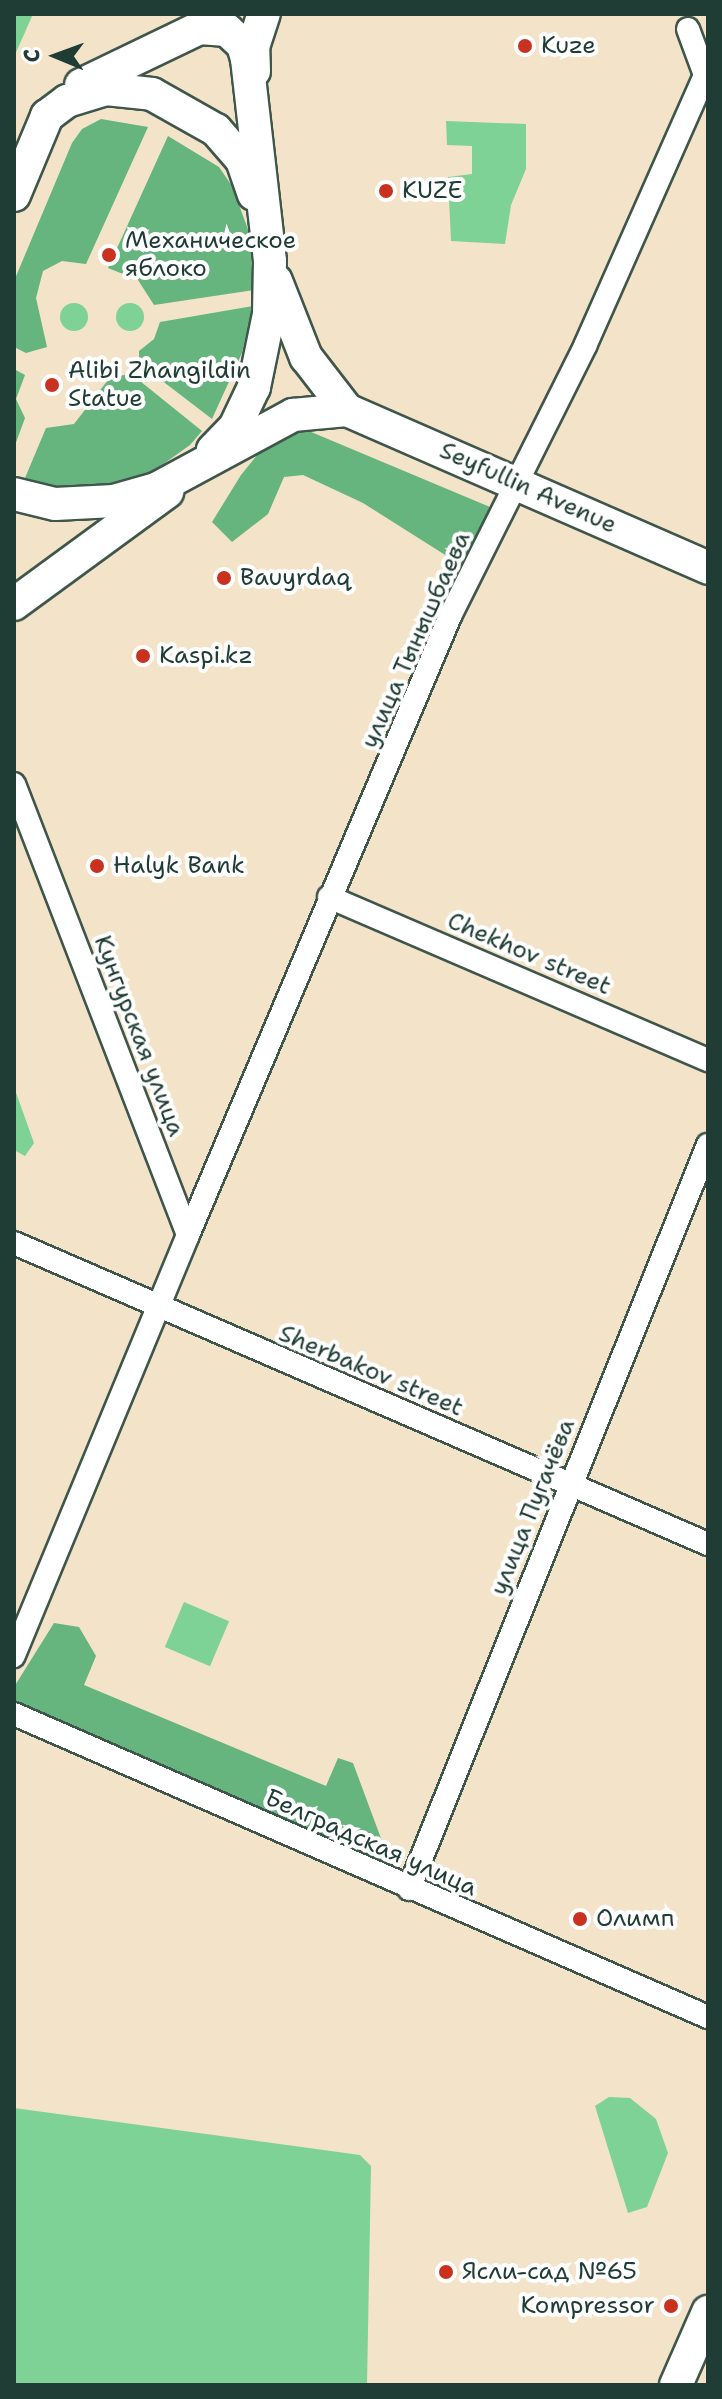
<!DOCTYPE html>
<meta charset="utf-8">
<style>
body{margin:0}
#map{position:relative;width:722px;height:2399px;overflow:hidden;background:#f3e3c9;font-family:"Shantell Sans",sans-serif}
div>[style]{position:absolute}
.green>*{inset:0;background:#7ed295;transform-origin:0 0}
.round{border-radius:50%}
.forest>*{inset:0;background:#66b47e}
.roads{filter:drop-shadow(2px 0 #3f564a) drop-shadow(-2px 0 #3f564a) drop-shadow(0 2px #3f564a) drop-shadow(0 -2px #3f564a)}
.street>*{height:22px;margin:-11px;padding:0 11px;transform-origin:11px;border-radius:11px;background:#fff}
.secondary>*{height:32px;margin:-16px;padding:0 16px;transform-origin:16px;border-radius:16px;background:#fff}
.dots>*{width:22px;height:22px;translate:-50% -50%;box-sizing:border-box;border:4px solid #fff;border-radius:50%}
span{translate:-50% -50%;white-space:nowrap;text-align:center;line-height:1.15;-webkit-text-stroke:8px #fff;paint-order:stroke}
.poi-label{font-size:24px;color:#1f3d34}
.left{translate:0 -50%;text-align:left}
.right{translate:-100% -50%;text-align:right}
.street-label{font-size:24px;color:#1f3d34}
.frame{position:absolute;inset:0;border:16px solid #1f3d34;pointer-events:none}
.north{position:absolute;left:16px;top:16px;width:80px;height:80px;-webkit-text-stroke:6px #fff;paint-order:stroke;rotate:271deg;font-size:22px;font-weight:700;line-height:32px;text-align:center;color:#1f3d34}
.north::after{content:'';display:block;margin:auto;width:28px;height:36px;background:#1f3d34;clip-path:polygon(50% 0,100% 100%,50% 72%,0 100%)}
</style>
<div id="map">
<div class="green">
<div style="clip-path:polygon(14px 14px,33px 14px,14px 57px)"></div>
<div style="clip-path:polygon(446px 121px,526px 124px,526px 169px,511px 205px,505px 244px,451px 241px,448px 177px,472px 174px,472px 146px,447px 145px)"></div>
<div class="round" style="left:116px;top:303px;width:28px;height:28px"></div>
<div class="round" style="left:60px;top:303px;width:28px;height:28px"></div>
<div style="clip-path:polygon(14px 1087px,34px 1143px,25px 1156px,14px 1150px)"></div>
<div style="left:184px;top:1602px;width:49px;height:49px;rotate:23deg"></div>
<div style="clip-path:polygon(609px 2097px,630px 2098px,656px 2119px,668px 2153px,647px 2207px,628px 2213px,595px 2106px)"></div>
<div style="clip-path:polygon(14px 2108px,360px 2155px,371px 2166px,367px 2385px,14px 2385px)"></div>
</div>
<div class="forest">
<div style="clip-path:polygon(101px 119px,148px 127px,86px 264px,62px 261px,43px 271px,36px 298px,47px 347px,26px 353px,14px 347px,14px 281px,72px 143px,82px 129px)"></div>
<div style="clip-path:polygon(168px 136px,219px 167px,232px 186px,249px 232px,254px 290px,154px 305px,138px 280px,108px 268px)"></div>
<div style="clip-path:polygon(253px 306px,242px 353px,212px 419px,139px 363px,139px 351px,154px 339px,160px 322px)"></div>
<div style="clip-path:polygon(14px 369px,25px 375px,16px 399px,25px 418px,14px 448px)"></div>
<div style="clip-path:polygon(130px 373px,202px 431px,190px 445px,155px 470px,112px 486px,58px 490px,25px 478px,46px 428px,74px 424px,108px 380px)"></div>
<div style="clip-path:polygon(304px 429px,490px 507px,460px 572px,450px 558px,363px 503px,303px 475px,284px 477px,268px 514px,232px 542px,212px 522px,241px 475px,258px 454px)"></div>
<div style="clip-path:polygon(54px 1623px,79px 1627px,96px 1656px,84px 1685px,326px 1786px,338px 1758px,353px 1763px,395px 1876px,14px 1704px,14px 1687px)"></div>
</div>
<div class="roads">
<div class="street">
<div style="left:14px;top:784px;width:483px;rotate:68.9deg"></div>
<div style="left:188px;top:1235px;width:456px;rotate:112.5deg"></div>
<div style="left:329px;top:897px;width:413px;rotate:23.3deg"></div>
<div style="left:188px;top:1235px;width:674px;rotate:-67.05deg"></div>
<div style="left:451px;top:614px;width:300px;rotate:-63.4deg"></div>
<div style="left:585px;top:346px;width:296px;rotate:-66.1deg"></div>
<div style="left:705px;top:75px;width:49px;rotate:-110.3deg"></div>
<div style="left:14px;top:1243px;width:756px;rotate:23.45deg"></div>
<div style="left:14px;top:1714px;width:757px;rotate:23.59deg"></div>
<div style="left:409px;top:1889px;width:802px;rotate:-68.11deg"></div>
</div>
<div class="secondary">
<div style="left:199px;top:28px;width:28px;rotate:4deg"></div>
<div style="left:227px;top:30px;width:22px;rotate:43deg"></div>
<div style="left:243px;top:45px;width:15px;rotate:74deg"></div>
<div style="left:247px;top:59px;width:203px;rotate:83.5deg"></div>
<div style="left:270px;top:261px;width:53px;rotate:91.1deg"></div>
<div style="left:269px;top:314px;width:75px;rotate:101.6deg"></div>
<div style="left:254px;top:387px;width:44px;rotate:115.4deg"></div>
<div style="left:235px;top:427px;width:32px;rotate:134deg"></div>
<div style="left:254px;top:71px;width:24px;rotate:-92deg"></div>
<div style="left:253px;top:47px;width:35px;rotate:-72deg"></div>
<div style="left:81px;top:85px;width:150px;rotate:-25.7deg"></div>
<div style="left:14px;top:195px;width:86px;rotate:-67.3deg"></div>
<div style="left:47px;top:116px;width:25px;rotate:-37deg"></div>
<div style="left:67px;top:101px;width:41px;rotate:-17.1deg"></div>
<div style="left:106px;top:89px;width:46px;rotate:6.2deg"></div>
<div style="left:152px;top:94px;width:73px;rotate:29.4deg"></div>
<div style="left:216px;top:130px;width:40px;rotate:49deg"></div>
<div style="left:242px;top:160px;width:36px;rotate:71deg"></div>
<div style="left:276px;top:281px;width:82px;rotate:68.5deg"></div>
<div style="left:306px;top:357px;width:67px;rotate:52.3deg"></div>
<div style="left:14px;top:494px;width:42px;rotate:13.7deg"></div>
<div style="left:55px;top:504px;width:59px;rotate:-2.9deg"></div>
<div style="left:114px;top:501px;width:44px;rotate:-15.9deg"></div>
<div style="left:156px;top:489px;width:156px;rotate:-28.4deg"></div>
<div style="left:293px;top:415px;width:54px;rotate:-5.3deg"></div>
<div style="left:347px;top:410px;width:394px;rotate:23.6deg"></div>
<div style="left:14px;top:604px;width:190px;rotate:-36.2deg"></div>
<div style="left:676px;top:2385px;width:80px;rotate:-66.3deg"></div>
</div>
</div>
<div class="dots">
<div style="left:525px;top:46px;background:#c8321e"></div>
<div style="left:386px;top:191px;background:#c8321e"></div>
<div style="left:109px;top:255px;background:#c8321e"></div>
<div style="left:52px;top:385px;background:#c8321e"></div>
<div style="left:224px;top:578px;background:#c8321e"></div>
<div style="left:143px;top:656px;background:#c8321e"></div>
<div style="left:97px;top:866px;background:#c8321e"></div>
<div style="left:580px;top:1919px;background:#c8321e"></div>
<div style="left:446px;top:2272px;background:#c8321e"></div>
<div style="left:671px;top:2306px;background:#c8321e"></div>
</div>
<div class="poi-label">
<span class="left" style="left:541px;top:46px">Kuze</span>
<span class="left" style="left:402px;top:191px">KUZE</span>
<span class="left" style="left:125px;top:255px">Механическое<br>яблоко</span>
<span class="left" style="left:68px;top:385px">Alibi Zhangildin<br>Statue</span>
<span class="left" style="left:240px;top:578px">Bauyrdaq</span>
<span class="left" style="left:159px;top:656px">Kaspi.kz</span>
<span class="left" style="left:113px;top:866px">Halyk Bank</span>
<span class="left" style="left:596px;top:1919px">Олимп</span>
<span class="left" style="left:462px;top:2272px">Ясли-сад №65</span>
<span class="right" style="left:655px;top:2306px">Kompressor</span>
</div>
<div class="street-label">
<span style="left:528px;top:488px;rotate:24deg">Seyfullin Avenue</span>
<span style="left:416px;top:640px;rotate:-66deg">улица Тынышбаева</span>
<span style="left:529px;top:954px;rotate:23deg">Chekhov street</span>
<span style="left:139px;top:1036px;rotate:69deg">Кунгурская улица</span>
<span style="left:371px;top:1371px;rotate:23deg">Sherbakov street</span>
<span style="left:533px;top:1507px;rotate:-68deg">улица Пугачёва</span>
<span style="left:371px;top:1843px;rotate:24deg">Белградская улица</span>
</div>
<div class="frame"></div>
<div class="north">С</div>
</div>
